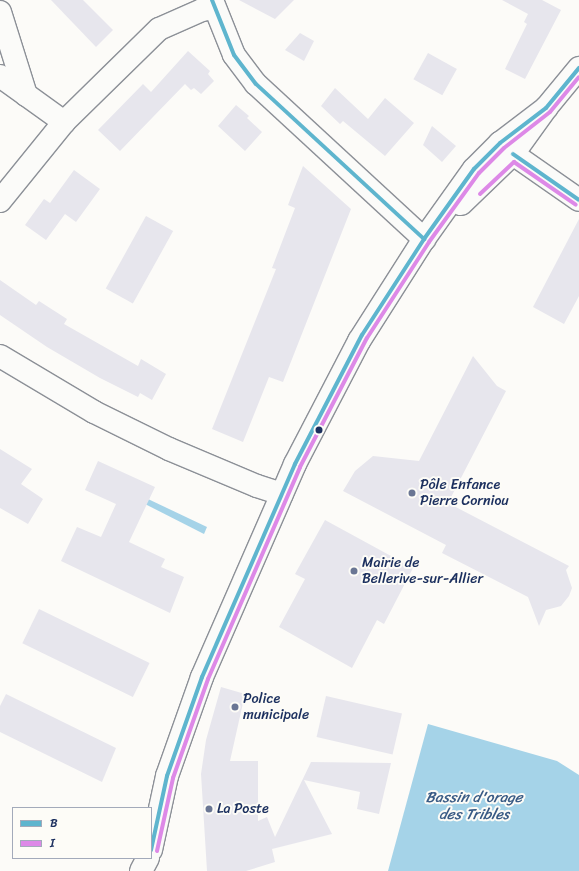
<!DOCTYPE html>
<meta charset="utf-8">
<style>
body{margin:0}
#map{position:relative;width:579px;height:871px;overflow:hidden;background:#fcfbf8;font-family:Sriracha,sans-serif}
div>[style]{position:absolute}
.water>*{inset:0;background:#a5d3e8}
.building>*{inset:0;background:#e7e6ed;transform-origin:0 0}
.roads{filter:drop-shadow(1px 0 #8c9097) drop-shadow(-1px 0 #8c9097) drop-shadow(0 1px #8c9097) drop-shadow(0 -1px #8c9097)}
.minor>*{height:22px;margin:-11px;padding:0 11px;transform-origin:11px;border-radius:11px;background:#fbfbf9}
.secondary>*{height:22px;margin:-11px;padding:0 11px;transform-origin:11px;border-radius:11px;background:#fbfbf9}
.bus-1>*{height:4px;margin:-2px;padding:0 2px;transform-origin:2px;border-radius:2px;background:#5eb5ce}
.bus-2>*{height:4px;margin:-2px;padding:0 2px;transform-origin:2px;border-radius:2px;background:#dd89e7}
.dots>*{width:11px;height:11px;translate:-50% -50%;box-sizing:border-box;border:2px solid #fdfcf7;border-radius:50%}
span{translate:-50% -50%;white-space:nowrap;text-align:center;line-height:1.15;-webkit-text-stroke:4px #fdfcf7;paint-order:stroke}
.poi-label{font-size:14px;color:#1b2f5e}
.left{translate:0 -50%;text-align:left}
.water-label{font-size:15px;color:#395b85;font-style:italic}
.legend{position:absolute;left:12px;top:807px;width:140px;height:52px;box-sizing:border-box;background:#fdfcf7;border:1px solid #a3aaba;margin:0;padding:5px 7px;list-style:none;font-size:12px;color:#1b2f5e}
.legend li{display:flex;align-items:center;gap:8px;height:20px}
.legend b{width:20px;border:1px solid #a3aaba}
</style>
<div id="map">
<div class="water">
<div style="clip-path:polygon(148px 499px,207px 527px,204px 534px,145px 504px)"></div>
<div style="clip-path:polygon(428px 724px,557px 761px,579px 775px,579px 871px,388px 871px)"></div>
</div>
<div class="building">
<div style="clip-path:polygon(51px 0,83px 0,113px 30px,96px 47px)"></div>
<div style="clip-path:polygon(239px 0,294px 0,275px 19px)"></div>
<div style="clip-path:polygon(502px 0,542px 0,561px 10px,525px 79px,505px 69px,527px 24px,524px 22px,528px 14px)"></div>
<div style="clip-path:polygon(300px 33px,314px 41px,304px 61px,285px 50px)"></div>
<div style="clip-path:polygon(188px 51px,210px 71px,208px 74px,214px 81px,201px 94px,194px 88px,191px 90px,185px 84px,120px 151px,98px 130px,143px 84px,151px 92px)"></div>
<div style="left:428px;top:53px;width:33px;height:30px;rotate:29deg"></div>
<div style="clip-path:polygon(335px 88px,368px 119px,385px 98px,414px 123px,385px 156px,343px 121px,340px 124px,321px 106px)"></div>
<div style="clip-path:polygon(236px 105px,249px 116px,247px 118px,262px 132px,245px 151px,218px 126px)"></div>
<div style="clip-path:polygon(432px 126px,456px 146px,442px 162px,423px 145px)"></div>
<div style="clip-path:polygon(303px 166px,351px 209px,283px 382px,269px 377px,243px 442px,212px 429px,276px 269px,272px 268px,295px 208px,288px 205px)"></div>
<div style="clip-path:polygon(74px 170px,100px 189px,76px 222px,65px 214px,46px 240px,25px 225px,44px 199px,50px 203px)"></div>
<div style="left:146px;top:216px;width:31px;height:83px;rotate:29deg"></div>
<div style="clip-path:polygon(579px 219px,579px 296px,564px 324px,533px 307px)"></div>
<div style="clip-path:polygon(0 280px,36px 305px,39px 301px,67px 319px,64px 324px,138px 366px,141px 359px,166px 374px,152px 400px,140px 393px,138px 397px,100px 378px,47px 347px,0 315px)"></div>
<div style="clip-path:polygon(473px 356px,497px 386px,506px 391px,448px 503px,569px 566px,566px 570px,572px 588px,569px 596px,561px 606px,546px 610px,539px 626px,528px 597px,442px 553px,446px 545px,343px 491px,355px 471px,373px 456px,419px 461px)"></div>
<div style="clip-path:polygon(0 449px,32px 469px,21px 484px,43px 499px,28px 524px,0 508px)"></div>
<div style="clip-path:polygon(98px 461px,155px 487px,129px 542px,165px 559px,161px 567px,184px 577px,170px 613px,61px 561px,77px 527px,101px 537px,116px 504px,85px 490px)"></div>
<div style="clip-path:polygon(325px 520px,413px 568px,384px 624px,377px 620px,352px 668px,279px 627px,305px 579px,295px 574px)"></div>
<div style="left:39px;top:609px;width:123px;height:38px;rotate:26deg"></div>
<div style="clip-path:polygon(221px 687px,245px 694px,230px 761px,258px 761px,258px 821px,267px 817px,275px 837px,311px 762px,391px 763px,379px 814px,357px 809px,360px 792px,304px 780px,332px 834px,272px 849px,275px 862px,246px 871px,207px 871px,201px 774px,206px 740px)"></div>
<div style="clip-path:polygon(6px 694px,116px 748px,102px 782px,0 732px,0 706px)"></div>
<div style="left:326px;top:696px;width:78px;height:42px;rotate:13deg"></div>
</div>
<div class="roads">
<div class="minor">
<div style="left:212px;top:0;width:59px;rotate:68.2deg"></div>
<div style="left:234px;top:55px;width:36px;rotate:53deg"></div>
<div style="left:256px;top:84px;width:229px;rotate:42.7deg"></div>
<div style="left:0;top:12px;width:87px;rotate:72.6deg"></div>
<div style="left:0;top:76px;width:79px;rotate:35.7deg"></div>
<div style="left:500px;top:143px;width:17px;rotate:40deg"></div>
<div style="left:513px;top:154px;width:80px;rotate:34.9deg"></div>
<div style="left:0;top:201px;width:102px;rotate:-51deg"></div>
<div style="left:64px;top:122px;width:133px;rotate:-44.4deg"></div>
<div style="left:159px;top:29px;width:47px;rotate:-23.8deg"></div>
<div style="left:202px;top:10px;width:12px;rotate:-9deg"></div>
<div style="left:0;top:356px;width:109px;rotate:30.8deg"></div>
<div style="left:94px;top:412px;width:84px;rotate:26.3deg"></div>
<div style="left:169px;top:449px;width:95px;rotate:22.8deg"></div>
<div style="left:257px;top:486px;width:26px;rotate:18deg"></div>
</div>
<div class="secondary">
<div style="left:461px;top:204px;width:72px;rotate:-43.9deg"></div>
<div style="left:513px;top:154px;width:57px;rotate:-54.3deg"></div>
<div style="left:546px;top:108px;width:52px;rotate:-50.5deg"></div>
<div style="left:151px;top:850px;width:76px;rotate:-77.8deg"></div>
<div style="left:167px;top:776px;width:105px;rotate:-70.5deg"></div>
<div style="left:202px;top:677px;width:232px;rotate:-66.4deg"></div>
<div style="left:295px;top:464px;width:139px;rotate:-62.5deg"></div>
<div style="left:359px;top:341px;width:121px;rotate:-57.5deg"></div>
<div style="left:424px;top:239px;width:86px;rotate:-54.5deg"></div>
<div style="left:474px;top:169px;width:37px;rotate:-45deg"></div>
<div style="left:500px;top:143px;width:58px;rotate:-37.3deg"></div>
<div style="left:141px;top:871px;width:15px;rotate:-62deg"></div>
</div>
</div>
<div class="bus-1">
<div style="left:212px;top:0;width:59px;rotate:68.2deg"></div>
<div style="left:234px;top:55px;width:36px;rotate:53deg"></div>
<div style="left:256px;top:84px;width:229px;rotate:42.7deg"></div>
<div style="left:513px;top:154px;width:80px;rotate:34.9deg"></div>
<div style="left:151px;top:850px;width:76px;rotate:-77.8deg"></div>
<div style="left:167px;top:776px;width:105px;rotate:-70.5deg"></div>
<div style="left:202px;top:677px;width:232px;rotate:-66.4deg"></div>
<div style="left:295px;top:464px;width:145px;rotate:-62.6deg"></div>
<div style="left:362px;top:335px;width:114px;rotate:-57.1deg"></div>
<div style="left:424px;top:239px;width:86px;rotate:-54.5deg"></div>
<div style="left:474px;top:169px;width:37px;rotate:-45deg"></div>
<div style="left:500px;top:143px;width:58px;rotate:-37.3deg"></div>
<div style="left:546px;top:108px;width:52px;rotate:-50.5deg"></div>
</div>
<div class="bus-2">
<div style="left:480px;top:194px;width:47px;rotate:-43.3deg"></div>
<div style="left:514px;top:162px;width:75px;rotate:34.7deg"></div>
<div style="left:157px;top:851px;width:75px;rotate:-77.6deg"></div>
<div style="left:173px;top:778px;width:105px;rotate:-70.5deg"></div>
<div style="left:208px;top:679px;width:231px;rotate:-66.5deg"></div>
<div style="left:300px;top:467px;width:145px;rotate:-62.6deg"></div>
<div style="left:367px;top:338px;width:114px;rotate:-57.1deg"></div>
<div style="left:429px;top:242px;width:85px;rotate:-54.1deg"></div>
<div style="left:479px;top:173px;width:35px;rotate:-45deg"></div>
<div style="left:504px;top:148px;width:58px;rotate:-38deg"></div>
<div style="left:550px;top:112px;width:45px;rotate:-50.4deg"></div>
</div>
<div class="dots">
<div style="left:319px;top:430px;background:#1b2f5e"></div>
<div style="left:412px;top:493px;background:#6a7694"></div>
<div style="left:354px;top:571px;background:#6a7694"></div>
<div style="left:235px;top:707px;background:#6a7694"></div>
<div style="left:209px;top:809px;background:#6a7694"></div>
</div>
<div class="poi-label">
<span class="left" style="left:420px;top:493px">Pôle Enfance<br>Pierre Corniou</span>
<span class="left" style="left:362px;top:571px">Mairie de<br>Bellerive-sur-Allier</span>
<span class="left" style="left:243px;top:707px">Police<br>municipale</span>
<span class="left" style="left:217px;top:809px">La Poste</span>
</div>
<div class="water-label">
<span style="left:474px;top:806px">Bassin d'orage<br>des Tribles</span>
</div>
<ul class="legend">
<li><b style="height:5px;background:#5eb5ce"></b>B</li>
<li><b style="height:5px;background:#dd89e7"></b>I</li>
</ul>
</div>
